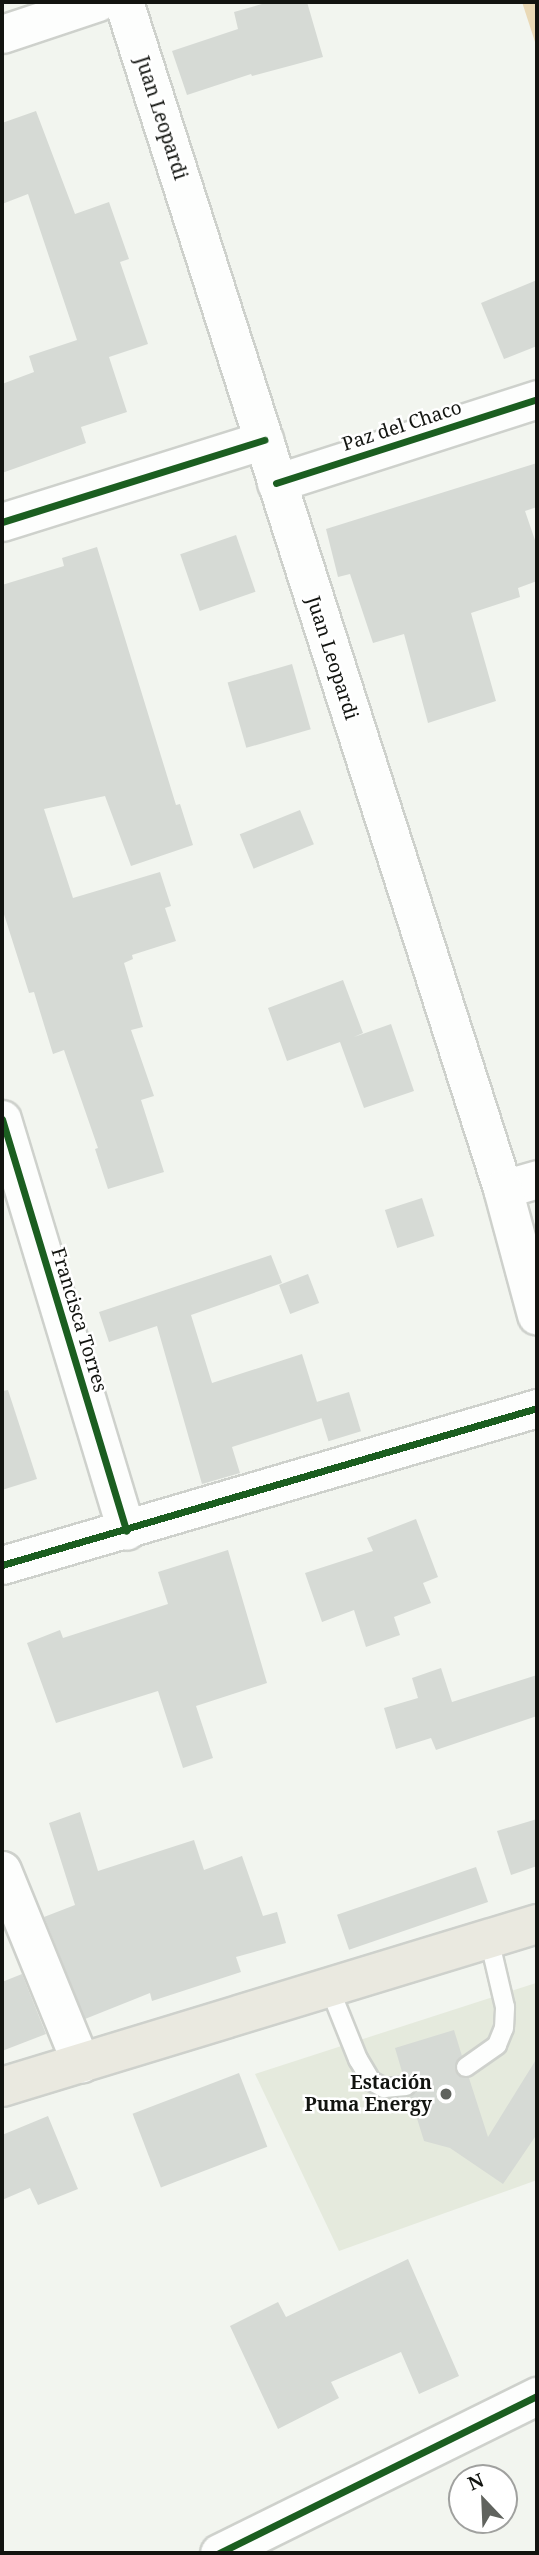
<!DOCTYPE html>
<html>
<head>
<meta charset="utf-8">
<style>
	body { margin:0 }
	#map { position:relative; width:539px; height:2555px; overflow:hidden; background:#f2f5ef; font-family:"Noto Serif",serif }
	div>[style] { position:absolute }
	.built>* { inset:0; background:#e5eadd }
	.green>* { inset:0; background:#e9d9b6 }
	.building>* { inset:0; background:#d6dad5; transform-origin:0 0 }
	.roads { filter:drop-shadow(2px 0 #ced1cc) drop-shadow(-2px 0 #ced1cc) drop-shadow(0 2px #ced1cc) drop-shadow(0 -2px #ced1cc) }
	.service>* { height:18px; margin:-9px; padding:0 9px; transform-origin:9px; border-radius:9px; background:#fdfefd }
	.minor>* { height:37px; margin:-18.5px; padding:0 18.5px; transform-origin:18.5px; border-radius:18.5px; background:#fdfefd }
	.secondary>* { height:38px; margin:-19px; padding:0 19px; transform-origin:19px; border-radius:19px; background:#fdfefd }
	.primary>* { height:38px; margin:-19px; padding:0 19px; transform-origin:19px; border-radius:19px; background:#eae9e0 }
	.cycleway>* { height:7px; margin:-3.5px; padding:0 3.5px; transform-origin:3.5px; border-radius:3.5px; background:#1b5e20 }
	.dots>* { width:19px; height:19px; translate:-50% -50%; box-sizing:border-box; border:4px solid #fff; border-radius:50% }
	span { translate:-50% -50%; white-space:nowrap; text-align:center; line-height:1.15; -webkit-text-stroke:5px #fff; paint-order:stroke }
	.street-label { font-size:19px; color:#121410 }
	.poi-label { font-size:19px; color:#121410; font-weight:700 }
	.right { translate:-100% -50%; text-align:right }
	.frame { position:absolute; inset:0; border:4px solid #121410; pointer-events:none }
	.north { position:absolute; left:448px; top:2464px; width:70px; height:70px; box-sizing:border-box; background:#fff; border:2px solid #a0a19f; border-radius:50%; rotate:337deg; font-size:19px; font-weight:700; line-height:28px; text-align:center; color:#121410 }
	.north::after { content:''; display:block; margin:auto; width:24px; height:32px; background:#60635e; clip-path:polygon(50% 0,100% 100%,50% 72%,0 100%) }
</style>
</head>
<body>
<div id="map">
	<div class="built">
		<div style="clip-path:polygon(536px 1983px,537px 2180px,339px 2251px,255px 2074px)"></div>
	</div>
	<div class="green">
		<div style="clip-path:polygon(522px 2px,537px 2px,537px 48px)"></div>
	</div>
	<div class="building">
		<div style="clip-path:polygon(269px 2px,307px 2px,323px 57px,252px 76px,251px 74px,187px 95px,172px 51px,238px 29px,234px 12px)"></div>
		<div style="clip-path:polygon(36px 111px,75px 214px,109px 202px,129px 259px,120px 262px,148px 344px,109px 357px,127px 412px,81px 427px,86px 443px,2px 473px,2px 384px,34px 372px,29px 356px,77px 340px,28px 194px,2px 204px,2px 123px)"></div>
		<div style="clip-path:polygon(537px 280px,537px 346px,504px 359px,481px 303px)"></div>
		<div style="clip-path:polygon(537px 463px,537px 507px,525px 511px,537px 546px,537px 581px,518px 588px,520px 597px,471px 613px,496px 701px,428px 723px,404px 634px,373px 643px,350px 574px,338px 577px,326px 529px)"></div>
		<div style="left:236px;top:535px;width:60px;height:59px;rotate:71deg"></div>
		<div style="clip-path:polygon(97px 547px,176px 805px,180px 804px,193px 845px,131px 866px,105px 796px,44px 809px,73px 898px,160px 872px,171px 906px,165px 908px,176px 941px,132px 955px,133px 959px,124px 963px,143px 1027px,131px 1030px,154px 1096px,141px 1100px,164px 1172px,108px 1189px,95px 1149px,98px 1148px,64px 1050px,53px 1054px,34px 992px,29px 993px,2px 908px,2px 585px,64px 566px,62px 558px)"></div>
		<div style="left:292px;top:664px;width:68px;height:67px;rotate:74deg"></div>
		<div style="left:300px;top:810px;width:37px;height:65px;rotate:68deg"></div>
		<div style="clip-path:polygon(343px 980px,363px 1033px,354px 1037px,391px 1024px,414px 1091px,364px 1108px,340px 1042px,287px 1061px,268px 1008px)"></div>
		<div style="left:422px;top:1198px;width:40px;height:39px;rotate:72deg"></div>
		<div style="clip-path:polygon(271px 1255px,282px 1283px,191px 1315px,212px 1383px,302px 1354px,322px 1418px,232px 1447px,240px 1473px,202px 1484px,157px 1326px,109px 1342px,99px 1312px)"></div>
		<div style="left:308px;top:1274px;width:31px;height:31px;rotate:69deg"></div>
		<div style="clip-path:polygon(8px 1390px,37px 1479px,2px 1490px,2px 1391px)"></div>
		<div style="left:349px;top:1392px;width:41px;height:34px;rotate:73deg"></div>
		<div style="clip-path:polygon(416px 1519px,438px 1577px,423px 1583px,431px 1603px,394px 1617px,400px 1635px,366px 1647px,354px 1610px,322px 1622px,305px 1573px,373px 1551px,367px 1538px)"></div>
		<div style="clip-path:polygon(228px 1550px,267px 1683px,196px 1706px,213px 1758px,183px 1768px,158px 1691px,56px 1723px,27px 1643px,60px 1630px,63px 1638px,168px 1604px,158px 1572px)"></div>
		<div style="clip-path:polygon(441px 1668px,452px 1702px,537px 1675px,537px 1716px,436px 1750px,431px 1738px,396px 1749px,384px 1708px,418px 1698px,412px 1678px)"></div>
		<div style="clip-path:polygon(80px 1812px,98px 1871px,194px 1840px,204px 1870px,242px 1856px,263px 1916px,277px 1912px,286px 1943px,236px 1957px,241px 1972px,152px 2001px,150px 1993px,85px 2019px,44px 1917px,75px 1905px,49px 1823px)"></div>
		<div style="clip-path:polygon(537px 1819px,537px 1866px,511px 1875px,497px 1831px)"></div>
		<div style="left:476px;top:1867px;width:37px;height:147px;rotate:71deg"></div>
		<div style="clip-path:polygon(22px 1974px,46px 2034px,2px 2051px,2px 1982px)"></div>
		<div style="clip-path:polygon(454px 2030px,462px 2056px,455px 2069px,461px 2077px,469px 2078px,488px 2137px,537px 2058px,537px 2134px,503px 2184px,450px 2148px,424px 2141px,410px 2096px,416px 2091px,417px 2084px,411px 2076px,403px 2075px,395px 2048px)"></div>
		<div style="left:239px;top:2073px;width:79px;height:114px;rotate:69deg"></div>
		<div style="clip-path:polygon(48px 2116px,78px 2189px,38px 2205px,30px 2188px,2px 2200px,2px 2135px)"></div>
		<div style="clip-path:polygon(408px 2259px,459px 2376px,419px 2394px,401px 2352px,331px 2382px,339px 2398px,278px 2429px,230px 2326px,278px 2302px,286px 2317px)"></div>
	</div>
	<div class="roads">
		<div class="service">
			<div style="left:329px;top:1987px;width:78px;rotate:68.1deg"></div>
			<div style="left:358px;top:2059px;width:26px;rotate:59deg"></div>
			<div style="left:371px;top:2081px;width:15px;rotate:28deg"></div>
			<div style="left:384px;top:2088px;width:22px;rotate:-5deg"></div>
			<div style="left:466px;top:2067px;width:38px;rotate:-35deg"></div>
			<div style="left:497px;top:2045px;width:18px;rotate:-68deg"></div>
			<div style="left:504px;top:2028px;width:21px;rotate:-87deg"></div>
			<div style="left:505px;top:2007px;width:70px;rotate:-103.2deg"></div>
		</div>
		<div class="minor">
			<div style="left:2px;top:34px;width:101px;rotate:-18.4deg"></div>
			<div style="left:276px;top:483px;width:274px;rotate:-17.8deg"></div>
			<div style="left:2px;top:522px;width:275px;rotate:-17.4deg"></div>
			<div style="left:2px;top:1119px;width:430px;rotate:73.2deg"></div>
			<div style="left:503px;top:1189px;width:35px;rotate:-16deg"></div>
			<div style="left:2px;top:1565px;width:558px;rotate:-16.35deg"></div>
			<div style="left:2px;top:1870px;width:209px;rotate:67.8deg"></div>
			<div style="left:219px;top:2553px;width:355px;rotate:-26.3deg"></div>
		</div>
		<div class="secondary">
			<div style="left:124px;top:2px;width:1246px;rotate:72.29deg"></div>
			<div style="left:503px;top:1189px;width:131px;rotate:74.9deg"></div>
		</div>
		<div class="primary">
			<div style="left:2px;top:2087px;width:559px;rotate:-16.94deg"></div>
		</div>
	</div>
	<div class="cycleway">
		<div style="left:276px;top:483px;width:274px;rotate:-17.8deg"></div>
		<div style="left:2px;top:522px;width:275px;rotate:-17.4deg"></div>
		<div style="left:2px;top:1119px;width:430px;rotate:73.2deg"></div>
		<div style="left:2px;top:1565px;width:558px;rotate:-16.35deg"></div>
		<div style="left:219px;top:2553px;width:355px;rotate:-26.3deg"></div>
	</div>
	<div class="dots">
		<div style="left:446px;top:2094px;background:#60635e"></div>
	</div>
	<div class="street-label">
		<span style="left:161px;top:118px;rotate:72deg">Juan Leopardi</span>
		<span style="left:402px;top:426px;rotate:-18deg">Paz del Chaco</span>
		<span style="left:332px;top:658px;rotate:72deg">Juan Leopardi</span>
		<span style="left:79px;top:1320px;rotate:73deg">Francisca Torres</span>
	</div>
	<div class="poi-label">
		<span class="right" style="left:432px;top:2094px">Estación<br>Puma Energy</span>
	</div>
	<div class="frame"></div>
	<div class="north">N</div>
</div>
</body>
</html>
